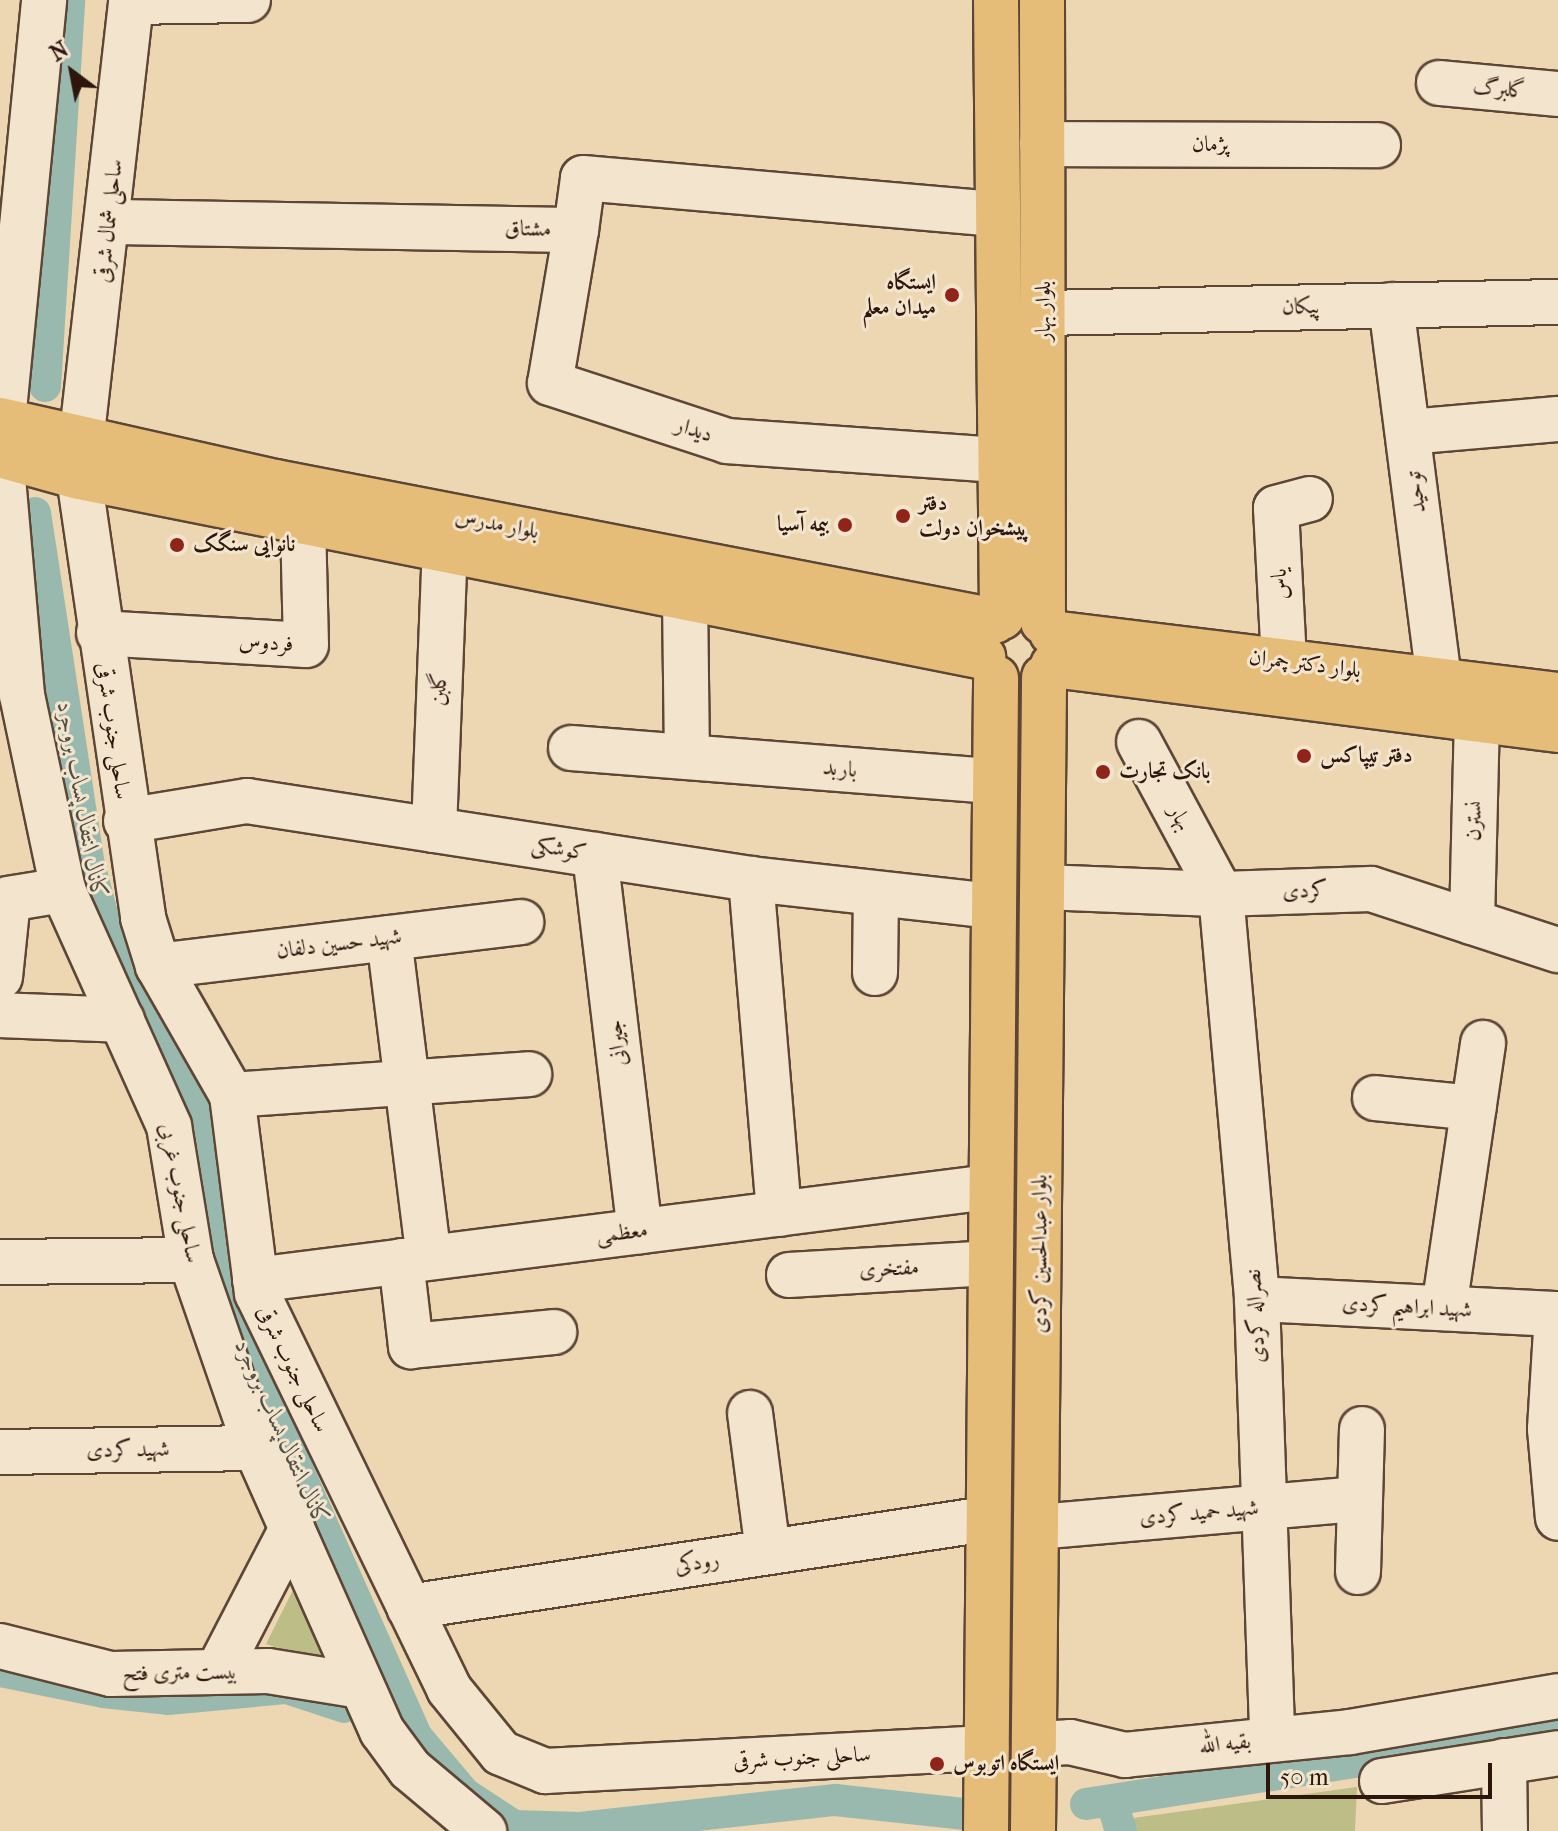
<!DOCTYPE html>
<html>
<head>
<meta charset="utf-8">
<style>
	body { margin:0 }
	#map { position:relative; width:1558px; height:1831px; overflow:hidden; background:#ecd7b2; font-family:"IM FELL French Canon",Amiri,serif }
	div>[style] { position:absolute }
	.green>* { inset:0; background:#bdbd88 }
	.canal>* { height:32px; margin:-16px; padding:0 16px; transform-origin:16px; border-radius:16px; background:#99b9af }
	.roads { filter:drop-shadow(2px 0 #5d4636) drop-shadow(-2px 0 #5d4636) drop-shadow(0 2px #5d4636) drop-shadow(0 -2px #5d4636) }
	.minor>* { height:44px; margin:-22px; padding:0 22px; transform-origin:22px; border-radius:22px; background:#f3e5cd }
	.major>* { height:44px; margin:-22px; padding:0 22px; transform-origin:22px; border-radius:22px; background:#e6bc79 }
	.dots>* { width:22px; height:22px; translate:-50% -50%; box-sizing:border-box; border:4px solid #f3e5cd; border-radius:50% }
	span { translate:-50% -50%; white-space:nowrap; text-align:center; line-height:1.15; -webkit-text-stroke:6px #f3e5cd; paint-order:stroke }
	.street-label { font-size:22px; color:#2d160c }
	.poi-label { font-size:22px; color:#2d160c; font-weight:700 }
	.right { translate:-100% -50%; text-align:right }
	.left { translate:0 -50%; text-align:left }
	.water-label { font-size:24px; color:#534f45; font-style:italic }
	.north { position:absolute; left:32px; top:32px; width:80px; height:80px; -webkit-text-stroke:6px #f3e5cd; paint-order:stroke; rotate:328deg; font-size:22px; font-weight:700; line-height:32px; text-align:center; color:#2d160c }
	.north::after { content:''; display:block; margin:auto; width:28px; height:36px; background:#2d160c; clip-path:polygon(50% 0,100% 100%,50% 72%,0 100%) }
	.scale { position:absolute; left:1266px; top:1763px; width:226px; height:36px; box-sizing:border-box; border:4px solid #2d160c; border-top:0; padding-left:10px; font-size:24px; line-height:28px; white-space:nowrap; color:#2d160c; -webkit-text-stroke:6px #f3e5cd; paint-order:stroke }
</style>
</head>
<body>
<div id="map">
	<div class="green">
		<div style="clip-path:polygon(295px 1586px,335px 1666px,266px 1644px)"></div>
		<div style="clip-path:polygon(1357px 1787px,1355px 1831px,1131px 1831px,1126px 1819px)"></div>
	</div>
	<div class="canal">
		<div style="left:45px;top:386px;width:387px;rotate:-86.4deg"></div>
		<div style="left:35px;top:513px;width:355px;rotate:81.3deg"></div>
		<div style="left:89px;top:864px;width:118px;rotate:75.3deg"></div>
		<div style="left:119px;top:978px;width:190px;rotate:60.3deg"></div>
		<div style="left:213px;top:1143px;width:187px;rotate:83.3deg"></div>
		<div style="left:235px;top:1329px;width:447px;rotate:66deg"></div>
		<div style="left:417px;top:1737px;width:75px;rotate:49.9deg"></div>
		<div style="left:465px;top:1794px;width:59px;rotate:33.1deg"></div>
		<div style="left:514px;top:1826px;width:66px;rotate:1.7deg"></div>
		<div style="left:580px;top:1828px;width:257px;rotate:-6.3deg"></div>
		<div style="left:835px;top:1800px;width:129px;rotate:6.2deg"></div>
		<div style="left:0;top:1671px;width:105px;rotate:11.5deg"></div>
		<div style="left:103px;top:1692px;width:65px;rotate:6.1deg"></div>
		<div style="left:168px;top:1699px;width:120px;rotate:-5.3deg"></div>
		<div style="left:287px;top:1688px;width:60px;rotate:18.4deg"></div>
		<div style="left:1112px;top:1802px;width:30px;rotate:73deg"></div>
		<div style="left:1086px;top:1804px;width:478px;rotate:-8.9deg"></div>
	</div>
	<div class="roads">
		<div class="minor">
			<div style="left:131px;top:2px;width:117px;rotate:-1deg"></div>
			<div style="left:1439px;top:83px;width:120px;rotate:5.3deg"></div>
			<div style="left:1042px;top:144px;width:336px;rotate:0.2deg"></div>
			<div style="left:109px;top:222px;width:467px;rotate:1deg"></div>
			<div style="left:576px;top:230px;width:52px;rotate:-82.3deg"></div>
			<div style="left:583px;top:178px;width:415px;rotate:5deg"></div>
			<div style="left:576px;top:230px;width:155px;rotate:99.6deg"></div>
			<div style="left:550px;top:383px;width:186px;rotate:18.1deg"></div>
			<div style="left:727px;top:441px;width:271px;rotate:4deg"></div>
			<div style="left:1391px;top:305px;width:378px;rotate:82.7deg"></div>
			<div style="left:1044px;top:313px;width:514px;rotate:-1.23deg"></div>
			<div style="left:3px;top:420px;width:422px;rotate:-84.4deg"></div>
			<div style="left:1409px;top:432px;width:150px;rotate:-5deg"></div>
			<div style="left:81px;top:442px;width:445px;rotate:-83.5deg"></div>
			<div style="left:1px;top:455px;width:241px;rotate:85deg"></div>
			<div style="left:22px;top:695px;width:199px;rotate:78.1deg"></div>
			<div style="left:63px;top:890px;width:259px;rotate:65.8deg"></div>
			<div style="left:169px;top:1126px;width:136px;rotate:80.7deg"></div>
			<div style="left:191px;top:1260px;width:199px;rotate:70.9deg"></div>
			<div style="left:256px;top:1448px;width:310px;rotate:66deg"></div>
			<div style="left:382px;top:1731px;width:47px;rotate:53.6deg"></div>
			<div style="left:410px;top:1769px;width:97px;rotate:40deg"></div>
			<div style="left:79px;top:477px;width:446px;rotate:81.7deg"></div>
			<div style="left:143px;top:918px;width:50px;rotate:72.6deg"></div>
			<div style="left:158px;top:966px;width:149px;rotate:60.2deg"></div>
			<div style="left:232px;top:1095px;width:200px;rotate:82.8deg"></div>
			<div style="left:257px;top:1293px;width:440px;rotate:64.1deg"></div>
			<div style="left:449px;top:1689px;width:82px;rotate:50.9deg"></div>
			<div style="left:501px;top:1753px;width:48px;rotate:22.2deg"></div>
			<div style="left:545px;top:1771px;width:442px;rotate:-3deg"></div>
			<div style="left:685px;top:596px;width:161px;rotate:89.3deg"></div>
			<div style="left:99px;top:633px;width:207px;rotate:3.3deg"></div>
			<div style="left:306px;top:645px;width:126px;rotate:-91.4deg"></div>
			<div style="left:1284px;top:661px;width:153px;rotate:-93deg"></div>
			<div style="left:1276px;top:508px;width:35px;rotate:-15deg"></div>
			<div style="left:1139px;top:742px;width:173px;rotate:61.7deg"></div>
			<div style="left:1221px;top:894px;width:407px;rotate:84.9deg"></div>
			<div style="left:1257px;top:1299px;width:440px;rotate:88deg"></div>
			<div style="left:571px;top:748px;width:423px;rotate:4.5deg"></div>
			<div style="left:126px;top:821px;width:123px;rotate:-9.4deg"></div>
			<div style="left:247px;top:801px;width:510px;rotate:8.8deg"></div>
			<div style="left:751px;top:879px;width:244px;rotate:6.4deg"></div>
			<div style="left:434px;top:830px;width:283px;rotate:-87.8deg"></div>
			<div style="left:595px;top:855px;width:379px;rotate:83.2deg"></div>
			<div style="left:751px;top:879px;width:336px;rotate:85.2deg"></div>
			<div style="left:1043px;top:887px;width:178px;rotate:2.3deg"></div>
			<div style="left:1221px;top:894px;width:150px;rotate:-1.9deg"></div>
			<div style="left:1371px;top:889px;width:197px;rotate:18.1deg"></div>
			<div style="left:1472px;top:922px;width:203px;rotate:-88.6deg"></div>
			<div style="left:389px;top:938px;width:321px;rotate:82.9deg"></div>
			<div style="left:158px;top:966px;width:366px;rotate:-6.9deg"></div>
			<div style="left:875px;top:973px;width:77px;rotate:-89.3deg"></div>
			<div style="left:0;top:977px;width:78px;rotate:-84.1deg"></div>
			<div style="left:8px;top:899px;width:56px;rotate:-9.3deg"></div>
			<div style="left:0;top:1015px;width:122px;rotate:2.3deg"></div>
			<div style="left:232px;top:1095px;width:298px;rotate:-4deg"></div>
			<div style="left:1375px;top:1098px;width:99px;rotate:5.8deg"></div>
			<div style="left:401px;top:1261px;width:86px;rotate:83.3deg"></div>
			<div style="left:411px;top:1346px;width:144px;rotate:-5.6deg"></div>
			<div style="left:0;top:1262px;width:191px;rotate:-0.6deg"></div>
			<div style="left:789px;top:1275px;width:200px;rotate:-3.4deg"></div>
			<div style="left:255px;top:1280px;width:740px;rotate:-7.22deg"></div>
			<div style="left:1257px;top:1299px;width:301px;rotate:2.9deg"></div>
			<div style="left:1444px;top:1308px;width:268px;rotate:-81.6deg"></div>
			<div style="left:1557px;top:1314px;width:115px;rotate:93.5deg"></div>
			<div style="left:1550px;top:1429px;width:89px;rotate:84.9deg"></div>
			<div style="left:750px;top:1413px;width:140px;rotate:82.6deg"></div>
			<div style="left:0;top:1452px;width:256px;rotate:-0.9deg"></div>
			<div style="left:1038px;top:1527px;width:323px;rotate:-5deg"></div>
			<div style="left:1358px;top:1572px;width:143px;rotate:-88.4deg"></div>
			<div style="left:409px;top:1607px;width:584px;rotate:-8.67deg"></div>
			<div style="left:0;top:1646px;width:114px;rotate:14.2deg"></div>
			<div style="left:111px;top:1674px;width:157px;rotate:-1.1deg"></div>
			<div style="left:268px;top:1671px;width:94px;rotate:9.2deg"></div>
			<div style="left:218px;top:1671px;width:161px;rotate:-62.6deg"></div>
			<div style="left:1034px;top:1744px;width:36px;rotate:-3deg"></div>
			<div style="left:1070px;top:1742px;width:57px;rotate:13.3deg"></div>
			<div style="left:1125px;top:1755px;width:226px;rotate:-5.8deg"></div>
			<div style="left:1350px;top:1732px;width:211px;rotate:-9.8deg"></div>
			<div style="left:1504px;top:1761px;width:70px;rotate:89.2deg"></div>
			<div style="left:1382px;top:1781px;width:178px;rotate:-9deg"></div>
		</div>
		<div class="major">
			<div style="left:996px;top:0;width:617px;rotate:89.44deg"></div>
			<div style="left:1042px;top:0;width:622px;rotate:89.91deg"></div>
			<div style="left:0;top:420px;width:283px;rotate:12.7deg"></div>
			<div style="left:276px;top:482px;width:732px;rotate:10.94deg"></div>
			<div style="left:0;top:455px;width:82px;rotate:15.6deg"></div>
			<div style="left:79px;top:477px;width:922px;rotate:11.26deg"></div>
			<div style="left:1052px;top:633px;width:510px;rotate:6.99deg"></div>
			<div style="left:1053px;top:665px;width:509px;rotate:7.33deg"></div>
			<div style="left:986px;top:1831px;width:1153px;rotate:-89.5deg"></div>
			<div style="left:1033px;top:1831px;width:1154px;rotate:-89.45deg"></div>
		</div>
	</div>
	<div class="dots">
		<div style="left:952px;top:295px;background:#8f2418"></div>
		<div style="left:903px;top:516px;background:#8f2418"></div>
		<div style="left:845px;top:525px;background:#8f2418"></div>
		<div style="left:177px;top:545px;background:#8f2418"></div>
		<div style="left:1304px;top:756px;background:#8f2418"></div>
		<div style="left:1103px;top:772px;background:#8f2418"></div>
		<div style="left:937px;top:1764px;background:#8f2418"></div>
	</div>
	<div class="street-label">
		<span style="left:1499px;top:89px;rotate:5deg">گلبرگ</span>
		<span style="left:1210px;top:145px">پژمان</span>
		<span style="left:109px;top:221px;rotate:-84deg">ساحلی شمال شرقی</span>
		<span style="left:528px;top:229px;rotate:1deg">مشتاق</span>
		<span style="left:1301px;top:307px;rotate:-1deg">پیکان</span>
		<span style="left:1044px;top:311px;rotate:-90deg">بلوار بهار</span>
		<span style="left:694px;top:430px;rotate:18deg">دیدار</span>
		<span style="left:1416px;top:492px;rotate:-97deg">توحید</span>
		<span style="left:497px;top:524px;rotate:11deg">بلوار مدرس</span>
		<span style="left:1280px;top:584px;rotate:-93deg">یاس</span>
		<span style="left:266px;top:643px;rotate:3deg">فردوس</span>
		<span style="left:1305px;top:664px;rotate:7deg">بلوار دکتر چمران</span>
		<span style="left:439px;top:689px;rotate:-88deg">گلبن</span>
		<span style="left:113px;top:731px;rotate:82deg">ساحلی جنوب شرقی</span>
		<span style="left:840px;top:769px;rotate:5deg">باربد</span>
		<span style="left:1180px;top:818px;rotate:62deg">بهار</span>
		<span style="left:1474px;top:821px;rotate:-89deg">نسترن</span>
		<span style="left:559px;top:849px;rotate:9deg">کوشکی</span>
		<span style="left:1305px;top:891px;rotate:-2deg">کردی</span>
		<span style="left:339px;top:944px;rotate:-7deg">شهید حسین دلفان</span>
		<span style="left:617px;top:1043px;rotate:-97deg">جیرانی</span>
		<span style="left:180px;top:1193px;rotate:79deg">ساحلی جنوب غربی</span>
		<span style="left:622px;top:1233px;rotate:-7deg">معظمی</span>
		<span style="left:1040px;top:1254px;rotate:-90deg">بلوار عبدالحسین کردی</span>
		<span style="left:889px;top:1269px;rotate:-3deg">مفتخری</span>
		<span style="left:1407px;top:1307px;rotate:3deg">شهید ابراهیم کردی</span>
		<span style="left:1256px;top:1316px;rotate:-93deg">نصراله کردی</span>
		<span style="left:293px;top:1369px;rotate:64deg">ساحلی جنوب شرقی</span>
		<span style="left:128px;top:1450px;rotate:-1deg">شهید کردی</span>
		<span style="left:1199px;top:1513px;rotate:-5deg">شهید حمید کردی</span>
		<span style="left:697px;top:1563px;rotate:-9deg">رودکی</span>
		<span style="left:180px;top:1673px;rotate:-1deg">بیست متری فتح</span>
		<span style="left:1225px;top:1744px;rotate:-6deg">بقیه الله</span>
		<span style="left:802px;top:1758px;rotate:-3deg">ساحلی جنوب شرقی</span>
	</div>
	<div class="poi-label">
		<span class="right" style="left:936px;top:295px">ایستگاه<br>میدان معلم</span>
		<span class="left" style="left:919px;top:516px">دفتر<br>پیشخوان دولت</span>
		<span class="right" style="left:829px;top:525px">بیمه آسیا</span>
		<span class="left" style="left:193px;top:545px">نانوایی سنگک</span>
		<span class="left" style="left:1320px;top:756px">دفتر تیپاکس</span>
		<span class="left" style="left:1119px;top:772px">بانک تجارت</span>
		<span class="left" style="left:953px;top:1764px">ایستگاه اتوبوس</span>
	</div>
	<div class="water-label">
		<span style="left:82px;top:801px;rotate:80deg">کانال انتقال پساب بروجرد</span>
		<span style="left:282px;top:1433px;rotate:66deg">کانال انتقال پساب بروجرد</span>
	</div>
	<div class="north">N</div>
	<div class="scale">50 m</div>
</div>
</body>
</html>
